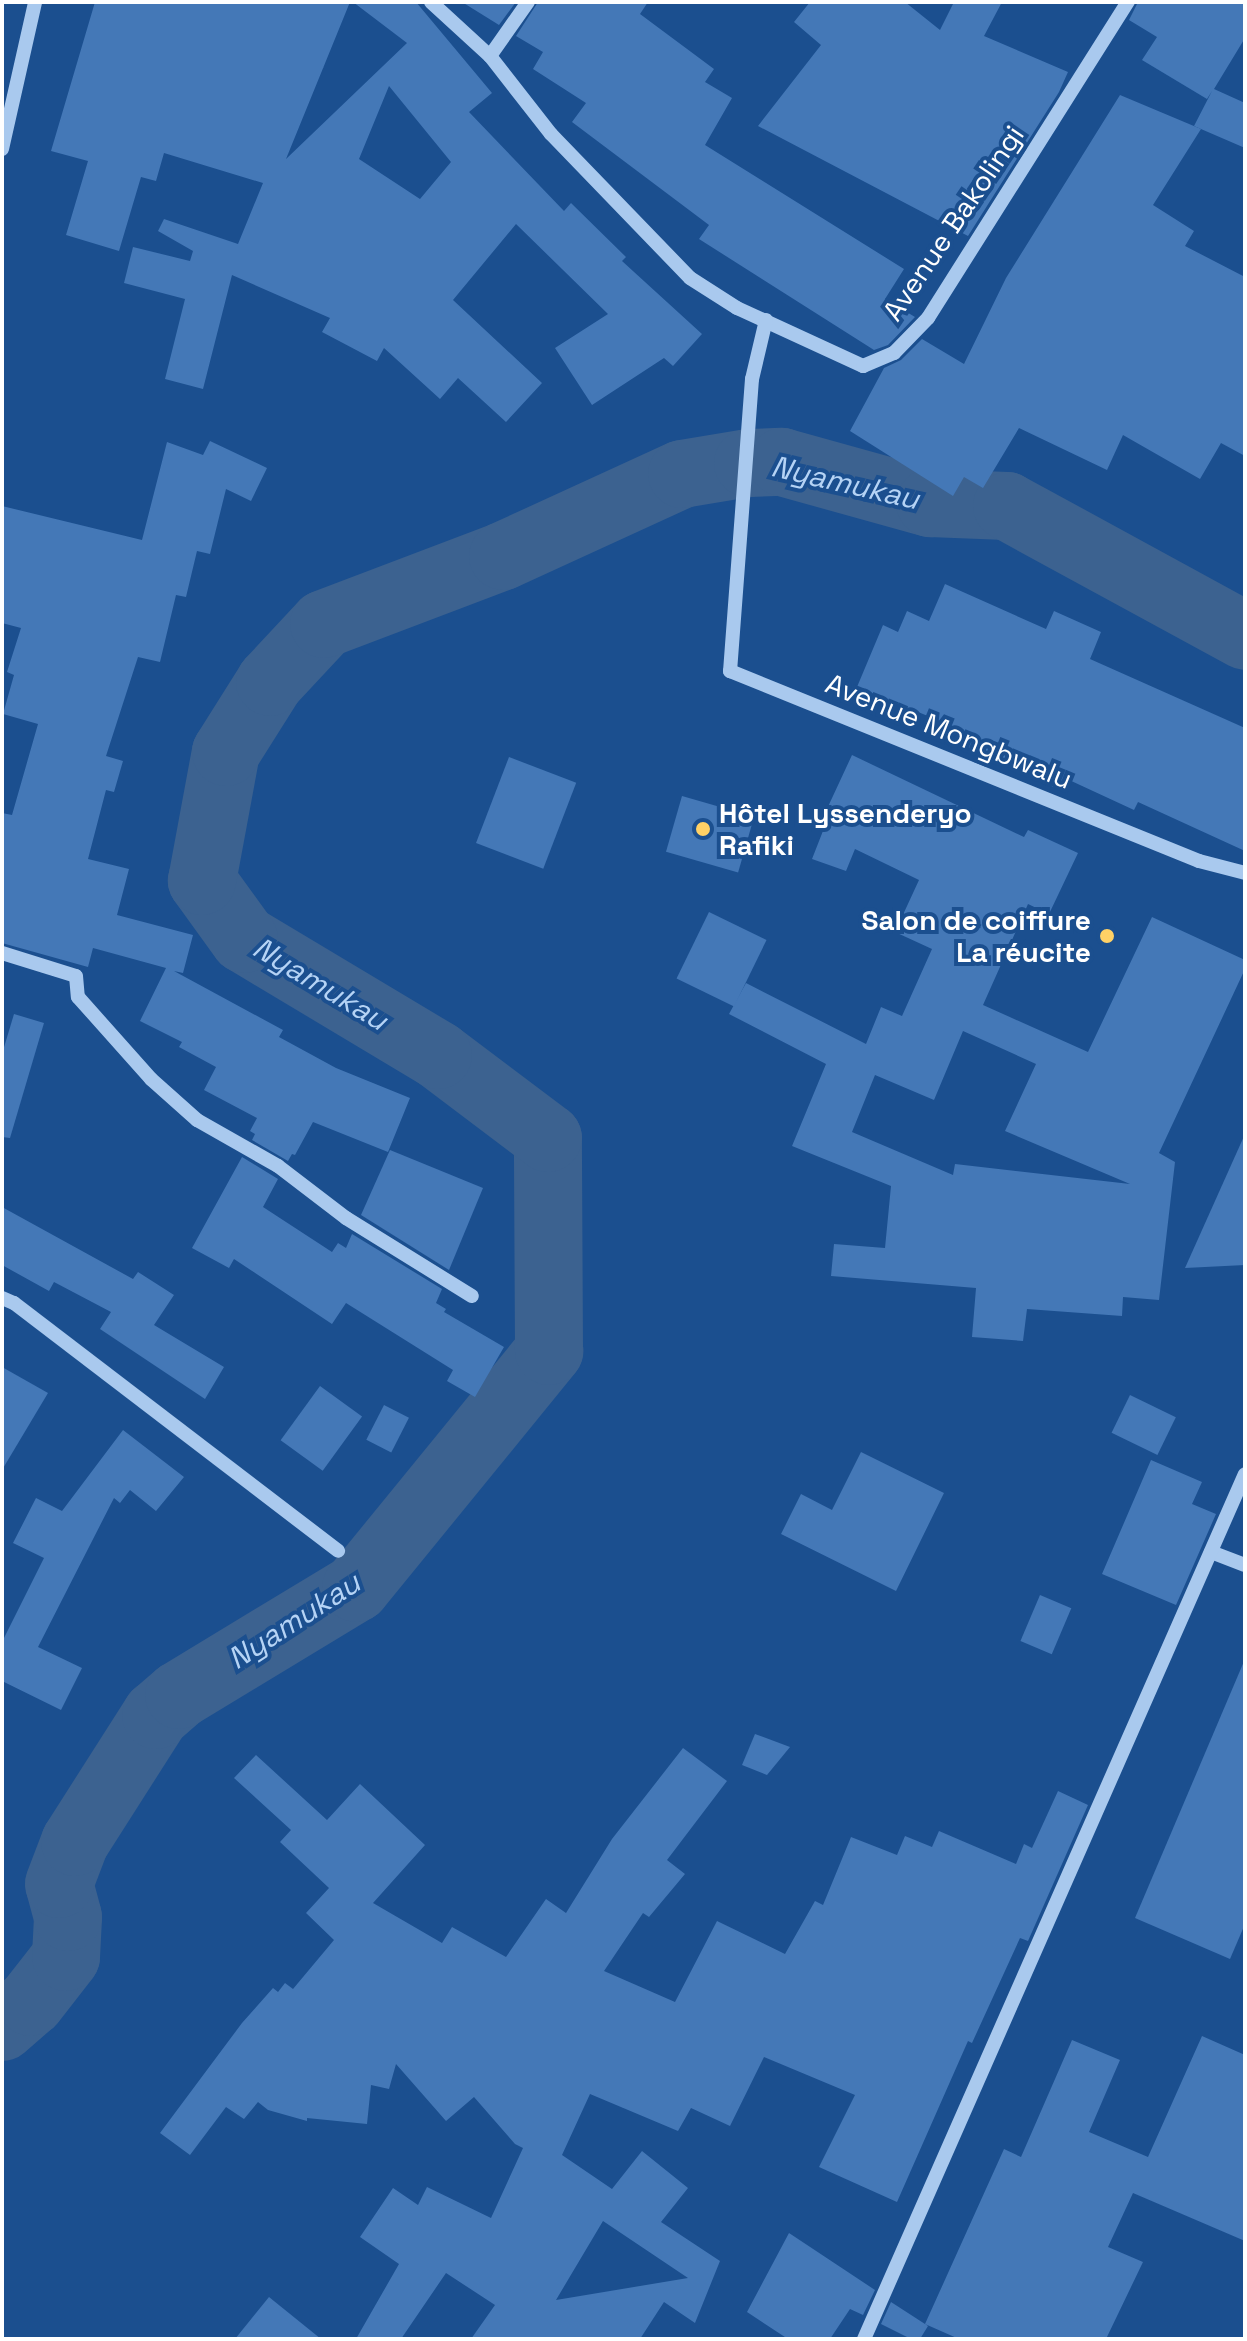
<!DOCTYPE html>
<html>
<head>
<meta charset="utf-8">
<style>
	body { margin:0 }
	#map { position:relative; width:1247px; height:2341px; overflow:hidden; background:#1b4f8f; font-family:"Space Grotesk",sans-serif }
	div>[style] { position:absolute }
	.river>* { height:68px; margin:-34px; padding:0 34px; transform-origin:34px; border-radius:34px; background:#3c6290 }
	.building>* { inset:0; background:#4478b7; transform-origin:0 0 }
	.minor>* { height:14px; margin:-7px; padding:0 7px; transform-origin:7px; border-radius:7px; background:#a9c9ee }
	.dots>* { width:22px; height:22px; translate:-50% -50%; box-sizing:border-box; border:4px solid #1b4f8f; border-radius:50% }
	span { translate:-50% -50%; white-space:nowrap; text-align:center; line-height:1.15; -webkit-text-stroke:8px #1b4f8f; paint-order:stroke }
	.street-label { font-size:28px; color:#fff }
	.poi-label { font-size:28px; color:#fff; font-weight:700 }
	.left { translate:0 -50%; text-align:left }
	.right { translate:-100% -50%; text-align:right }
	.water-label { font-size:30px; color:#b5d3f5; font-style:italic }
	.frame { position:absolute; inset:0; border:4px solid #fff; pointer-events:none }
</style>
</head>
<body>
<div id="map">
	<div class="river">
		<div style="left:2px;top:2027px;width:38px;rotate:-41deg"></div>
		<div style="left:31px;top:2002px;width:57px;rotate:-52.1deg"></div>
		<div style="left:66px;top:1957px;width:40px;rotate:-87.1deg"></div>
		<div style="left:68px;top:1917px;width:34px;rotate:-105deg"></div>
		<div style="left:59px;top:1884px;width:45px;rotate:-69.1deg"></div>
		<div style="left:75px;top:1842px;width:151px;rotate:-57.5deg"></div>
		<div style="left:156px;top:1715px;width:30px;rotate:-41deg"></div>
		<div style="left:179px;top:1695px;width:207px;rotate:-31.2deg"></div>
		<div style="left:356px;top:1588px;width:306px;rotate:-50.8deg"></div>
		<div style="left:549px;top:1351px;width:213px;rotate:-90.3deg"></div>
		<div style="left:548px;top:1138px;width:138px;rotate:-143deg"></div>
		<div style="left:438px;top:1055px;width:226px;rotate:-149.1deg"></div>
		<div style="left:244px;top:939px;width:72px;rotate:-125.9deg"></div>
		<div style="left:202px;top:881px;width:131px;rotate:-79.5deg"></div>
		<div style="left:226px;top:752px;width:83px;rotate:-57.8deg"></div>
		<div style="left:270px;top:682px;width:79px;rotate:-47deg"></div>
		<div style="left:324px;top:624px;width:191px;rotate:-20.8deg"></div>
		<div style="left:503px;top:556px;width:197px;rotate:-24.6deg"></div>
		<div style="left:682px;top:474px;width:67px;rotate:-9.5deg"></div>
		<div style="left:748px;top:463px;width:34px;rotate:-2deg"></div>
		<div style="left:782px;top:462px;width:154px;rotate:15.5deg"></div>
		<div style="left:930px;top:503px;width:77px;rotate:2.2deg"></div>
		<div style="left:1007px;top:506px;width:271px;rotate:28.6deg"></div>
	</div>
	<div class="building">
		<div style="clip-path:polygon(evenodd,95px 2px,350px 2px,286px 159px,407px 43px,353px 2px,416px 2px,492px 93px,469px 112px,564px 211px,571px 203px,626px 257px,622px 261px,702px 334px,673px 366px,664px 358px,592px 405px,555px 348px,608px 314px,516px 224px,453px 300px,542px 383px,506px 422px,458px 378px,440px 399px,384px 348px,377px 361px,322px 332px,330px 318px,232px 275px,203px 389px,165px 379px,185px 299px,124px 283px,133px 247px,190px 261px,193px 251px,158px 231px,164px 219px,238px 244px,263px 183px,164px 153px,156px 181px,141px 177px,119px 251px,66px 235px,88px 161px,51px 151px,95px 2px,389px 86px,451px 162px,420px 199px,359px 159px,389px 86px)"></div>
		<div style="clip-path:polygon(462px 2px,516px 2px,499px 25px)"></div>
		<div style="clip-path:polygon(538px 2px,648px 2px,640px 14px,714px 69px,705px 82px,732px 98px,705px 145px,904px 269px,885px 299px,915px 317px,888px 345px,874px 350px,699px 239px,709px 225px,572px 122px,586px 103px,533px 69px,543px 52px,516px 36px)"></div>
		<div style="clip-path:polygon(810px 2px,905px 2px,940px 30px,954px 2px,1002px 2px,984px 36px,1068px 72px,1059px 92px,968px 236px,758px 126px,821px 45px,794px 22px)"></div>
		<div style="clip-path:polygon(1138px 2px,1245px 2px,1245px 38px,1214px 89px,1245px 103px,1245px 148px,1194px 126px,1212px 91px,1207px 99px,1142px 60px,1157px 37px,1129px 20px)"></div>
		<div style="clip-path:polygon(1120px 95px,1201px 129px,1153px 205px,1194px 231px,1185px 246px,1245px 277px,1245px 456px,1221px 443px,1200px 479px,1123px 435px,1107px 470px,1019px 428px,983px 488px,964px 477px,953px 496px,850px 431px,884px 368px,901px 360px,922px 339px,964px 364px,1006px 278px)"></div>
		<div style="clip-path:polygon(210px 441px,267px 468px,251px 501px,226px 489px,210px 554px,197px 551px,186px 597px,176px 595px,160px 662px,138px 657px,106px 756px,123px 761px,114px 792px,106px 790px,88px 859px,129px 869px,117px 915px,193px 935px,183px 973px,174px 971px,283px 1030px,279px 1037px,336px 1068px,410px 1098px,388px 1152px,313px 1122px,295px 1155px,292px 1154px,288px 1161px,252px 1140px,255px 1134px,250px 1131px,257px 1118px,204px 1090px,216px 1067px,179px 1047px,182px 1042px,140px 1021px,166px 968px,93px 948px,88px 967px,2px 943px,2px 813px,12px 815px,38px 724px,3px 714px,14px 675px,7px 672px,21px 628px,2px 623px,2px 506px,142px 540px,167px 442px,203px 455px)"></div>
		<div style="clip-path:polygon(945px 584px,1046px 629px,1054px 611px,1101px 632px,1090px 659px,1245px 728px,1245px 851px,1138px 802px,1134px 810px,1067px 779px,1062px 791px,956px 742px,962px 730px,857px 687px,883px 625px,898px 632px,907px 611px,929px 621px)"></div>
		<div style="clip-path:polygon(evenodd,852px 755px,1024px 837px,1028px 830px,1078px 853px,1049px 914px,1028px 904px,983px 1005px,1088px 1052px,1152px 917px,1245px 960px,1245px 969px,1159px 1153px,1175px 1162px,1159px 1300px,1123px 1297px,1122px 1316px,1027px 1309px,1023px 1341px,972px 1337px,976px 1288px,831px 1276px,834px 1244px,885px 1248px,891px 1186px,792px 1146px,826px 1064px,729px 1014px,746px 983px,866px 1044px,881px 1007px,902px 1016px,932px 949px,895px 932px,919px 880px,855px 849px,846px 871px,812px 859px,830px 813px,826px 811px,852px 755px,963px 1031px,1036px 1064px,1005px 1131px,1130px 1184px,955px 1164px,953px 1175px,852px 1132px,875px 1075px,934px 1100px,963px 1031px)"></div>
		<div style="left:509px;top:757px;width:72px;height:92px;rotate:21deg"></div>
		<div style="left:682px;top:796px;width:75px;height:58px;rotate:16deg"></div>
		<div style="left:709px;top:912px;width:64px;height:74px;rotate:26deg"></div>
		<div style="clip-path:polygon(14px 1014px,44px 1023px,10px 1138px,2px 1137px,2px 1054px)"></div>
		<div style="clip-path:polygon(1245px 1134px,1245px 1265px,1185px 1268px)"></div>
		<div style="clip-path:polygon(390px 1150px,483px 1188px,449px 1270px,361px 1215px)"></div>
		<div style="clip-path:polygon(242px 1157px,278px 1179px,263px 1207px,332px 1252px,338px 1243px,346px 1248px,352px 1234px,442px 1289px,436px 1303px,446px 1309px,444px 1312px,504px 1347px,475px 1397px,447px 1381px,453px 1370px,346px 1303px,332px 1324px,234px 1259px,229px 1268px,192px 1248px)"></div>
		<div style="clip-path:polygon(2px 1207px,133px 1279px,138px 1272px,174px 1295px,154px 1325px,224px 1367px,205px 1399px,100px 1329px,111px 1312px,54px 1282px,49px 1291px,2px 1265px)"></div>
		<div style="clip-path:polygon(2px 1367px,48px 1393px,2px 1470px)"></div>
		<div style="left:320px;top:1386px;width:52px;height:67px;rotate:36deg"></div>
		<div style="left:1130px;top:1395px;width:51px;height:42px;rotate:26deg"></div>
		<div style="left:384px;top:1405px;width:28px;height:39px;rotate:27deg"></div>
		<div style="clip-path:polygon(123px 1430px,184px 1477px,156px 1511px,130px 1490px,120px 1503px,114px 1498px,38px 1647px,82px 1668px,61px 1710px,2px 1681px,2px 1642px,44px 1558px,13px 1543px,36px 1498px,62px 1511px)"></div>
		<div style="clip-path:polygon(861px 1452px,944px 1493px,896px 1591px,781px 1534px,801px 1494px,832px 1510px)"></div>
		<div style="clip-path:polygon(1151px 1460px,1202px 1482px,1192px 1504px,1216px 1514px,1176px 1605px,1102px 1574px)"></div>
		<div style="left:1040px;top:1595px;width:34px;height:50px;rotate:23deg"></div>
		<div style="clip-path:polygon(1245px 1659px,1245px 1924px,1230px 1959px,1135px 1918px)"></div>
		<div style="clip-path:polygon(755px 1734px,790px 1747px,767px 1775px,742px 1765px)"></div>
		<div style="clip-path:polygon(evenodd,683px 1748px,727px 1781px,667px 1860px,685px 1874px,649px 1917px,643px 1913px,604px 1971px,675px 2002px,717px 1921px,785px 1954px,815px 1901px,823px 1905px,851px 1837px,897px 1855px,905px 1836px,932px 1847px,939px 1831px,1016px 1864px,1024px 1844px,1032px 1848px,1058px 1791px,1088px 1805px,1028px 1941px,1020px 1938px,972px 2043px,968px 2041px,897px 2202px,819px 2167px,855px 2095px,764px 2057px,730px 2126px,691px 2108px,678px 2131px,590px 2094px,562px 2155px,612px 2189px,642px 2151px,688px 2188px,661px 2222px,720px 2261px,695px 2323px,664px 2302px,640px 2339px,471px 2339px,495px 2305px,446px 2273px,401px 2339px,356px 2339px,399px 2264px,360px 2237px,393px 2188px,418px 2205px,427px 2187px,491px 2218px,523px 2148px,515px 2144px,474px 2097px,446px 2121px,396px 2064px,389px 2089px,371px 2085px,367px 2124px,307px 2118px,307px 2121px,268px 2110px,258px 2102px,244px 2119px,226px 2107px,190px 2155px,160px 2133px,242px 2023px,273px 1988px,278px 1992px,285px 1983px,293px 1989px,334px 1940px,306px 1913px,329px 1888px,280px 1842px,291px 1830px,234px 1778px,256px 1755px,327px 1820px,360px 1784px,425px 1845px,373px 1903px,442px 1943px,452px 1927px,506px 1957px,546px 1899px,566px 1913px,612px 1839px,683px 1748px,603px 2221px,688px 2278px,556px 2300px,603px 2221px)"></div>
		<div style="clip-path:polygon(1202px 2036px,1245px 2055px,1245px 2241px,1133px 2193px,1108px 2247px,1143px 2262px,1106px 2339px,959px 2339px,925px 2324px,928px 2326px,920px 2339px,911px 2339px,881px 2324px,891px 2302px,925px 2324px,1004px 2149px,1021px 2157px,1072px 2040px,1120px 2060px,1089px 2132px,1148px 2157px)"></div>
		<div style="clip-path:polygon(789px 2233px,875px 2290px,863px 2315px,850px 2309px,830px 2339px,788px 2339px,747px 2312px)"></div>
		<div style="clip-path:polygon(269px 2297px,321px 2339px,235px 2339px)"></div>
	</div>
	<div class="minor">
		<div style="left:431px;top:2px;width:80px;rotate:42.5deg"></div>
		<div style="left:490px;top:56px;width:99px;rotate:52deg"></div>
		<div style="left:551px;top:134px;width:200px;rotate:46deg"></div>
		<div style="left:690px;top:278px;width:56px;rotate:32.6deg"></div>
		<div style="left:737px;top:308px;width:139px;rotate:24.7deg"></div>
		<div style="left:863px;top:366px;width:34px;rotate:-23deg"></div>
		<div style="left:894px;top:353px;width:49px;rotate:-45.8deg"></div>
		<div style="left:928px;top:318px;width:374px;rotate:-57.7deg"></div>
		<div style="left:490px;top:56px;width:66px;rotate:-54.9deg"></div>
		<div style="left:2px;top:149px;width:151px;rotate:-77.3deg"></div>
		<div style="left:766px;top:320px;width:61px;rotate:103.3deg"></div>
		<div style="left:752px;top:379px;width:293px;rotate:94.3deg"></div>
		<div style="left:730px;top:671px;width:506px;rotate:22.05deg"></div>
		<div style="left:1199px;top:861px;width:48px;rotate:14.6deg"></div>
		<div style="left:2px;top:953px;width:77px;rotate:17.3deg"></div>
		<div style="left:76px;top:976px;width:21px;rotate:85deg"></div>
		<div style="left:78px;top:997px;width:110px;rotate:48.3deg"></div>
		<div style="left:151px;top:1079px;width:62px;rotate:41.7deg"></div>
		<div style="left:197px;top:1120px;width:93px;rotate:29.6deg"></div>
		<div style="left:278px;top:1166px;width:86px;rotate:37.4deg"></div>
		<div style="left:346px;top:1218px;width:148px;rotate:31.8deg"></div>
		<div style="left:2px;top:1298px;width:13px;rotate:23deg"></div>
		<div style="left:14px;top:1303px;width:408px;rotate:37.4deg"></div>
		<div style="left:1211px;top:1552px;width:36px;rotate:21deg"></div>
		<div style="left:864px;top:2339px;width:945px;rotate:-66.23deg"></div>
	</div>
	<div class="dots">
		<div style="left:703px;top:829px;background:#ffd166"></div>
		<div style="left:1107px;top:936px;background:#ffd166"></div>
	</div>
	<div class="street-label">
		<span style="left:953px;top:223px;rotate:-56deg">Avenue Bakolingi</span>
		<span style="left:949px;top:731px;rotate:22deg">Avenue Mongbwalu</span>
	</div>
	<div class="poi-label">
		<span class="left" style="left:719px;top:829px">Hôtel Lyssenderyo<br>Rafiki</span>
		<span class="right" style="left:1091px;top:936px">Salon de coiffure<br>La réucite</span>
	</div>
	<div class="water-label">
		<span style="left:845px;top:483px;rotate:13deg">Nyamukau</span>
		<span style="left:320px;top:984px;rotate:31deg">Nyamukau</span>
		<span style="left:294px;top:1621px;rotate:-33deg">Nyamukau</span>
	</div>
	<div class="frame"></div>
</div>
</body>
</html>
